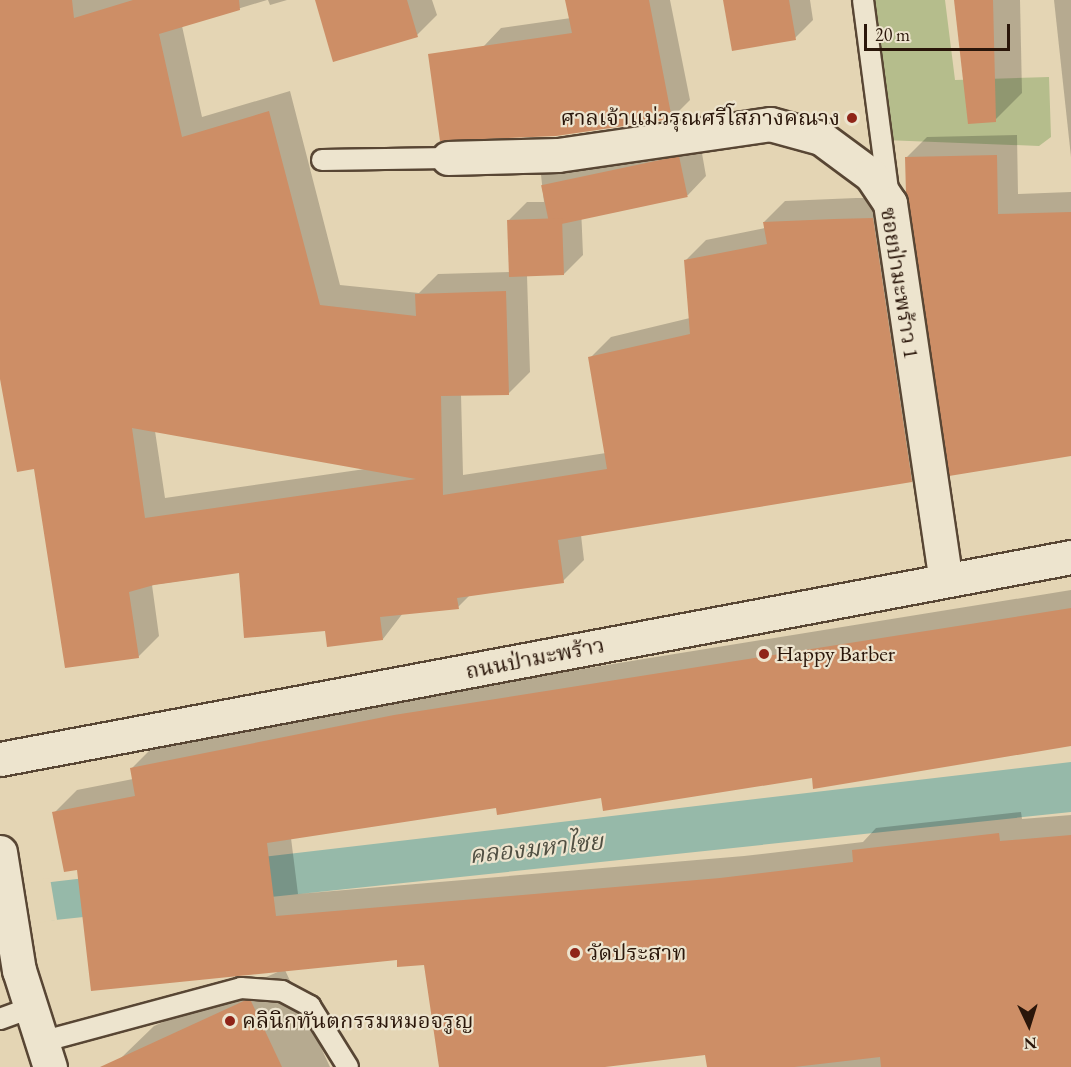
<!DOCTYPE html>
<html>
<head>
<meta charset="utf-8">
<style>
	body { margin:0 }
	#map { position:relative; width:1071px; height:1067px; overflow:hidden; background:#e4d5b4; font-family:"EB Garamond","Noto Serif Thai",serif }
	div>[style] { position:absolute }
	.green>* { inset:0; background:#b5bd8c }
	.water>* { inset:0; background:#96b9a9 }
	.pier>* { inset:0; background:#e4d5b4 }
	.shadow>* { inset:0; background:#0003 }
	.building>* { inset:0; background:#cd8e66; transform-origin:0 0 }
	.roads { filter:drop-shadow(2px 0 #584634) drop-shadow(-2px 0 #584634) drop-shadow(0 2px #584634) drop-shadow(0 -2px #584634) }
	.lane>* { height:20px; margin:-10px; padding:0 10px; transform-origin:10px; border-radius:10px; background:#ede4ce }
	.street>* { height:33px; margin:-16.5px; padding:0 16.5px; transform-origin:16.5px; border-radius:16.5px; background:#ede4ce }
	.secondary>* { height:33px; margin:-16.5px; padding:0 16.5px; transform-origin:16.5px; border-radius:16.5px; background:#ede4ce }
	.dots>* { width:16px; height:16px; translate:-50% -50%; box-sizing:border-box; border:3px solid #ede4ce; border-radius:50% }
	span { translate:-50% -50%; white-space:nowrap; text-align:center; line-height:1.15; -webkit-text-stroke:4.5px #ede4ce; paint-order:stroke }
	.poi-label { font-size:22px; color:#2a160a }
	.right { translate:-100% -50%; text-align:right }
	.left { translate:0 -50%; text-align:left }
	.street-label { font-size:22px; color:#2a160a }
	.water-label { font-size:24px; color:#504f42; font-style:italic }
	.north { position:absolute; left:999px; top:995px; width:60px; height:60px; -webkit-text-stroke:4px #ede4ce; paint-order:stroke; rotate:176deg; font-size:16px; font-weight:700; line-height:24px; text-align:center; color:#2a160a }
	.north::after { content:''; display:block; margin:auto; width:21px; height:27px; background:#2a160a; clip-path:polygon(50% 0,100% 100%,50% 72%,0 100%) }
	.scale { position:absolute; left:864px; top:24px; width:146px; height:27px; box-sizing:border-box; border:3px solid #2a160a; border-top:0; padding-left:8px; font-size:18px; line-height:21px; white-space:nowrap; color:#2a160a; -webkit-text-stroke:4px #ede4ce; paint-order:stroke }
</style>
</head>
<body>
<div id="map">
	<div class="green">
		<div style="clip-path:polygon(867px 0,945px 0,955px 80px,1049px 77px,1051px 137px,1039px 146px,884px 140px)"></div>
	</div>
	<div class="water">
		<div style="clip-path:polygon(1071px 762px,1071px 812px,8px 925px,0 888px)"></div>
	</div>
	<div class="pier">
		<div style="clip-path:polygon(50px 878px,57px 920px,0 929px,0 885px)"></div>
	</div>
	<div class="shadow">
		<div style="clip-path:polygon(evenodd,0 0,267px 0,182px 26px,202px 117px,290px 91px,340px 285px,419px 293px,438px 274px,510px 272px,508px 221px,527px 202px,544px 202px,541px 175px,560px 156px,700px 142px,706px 176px,688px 195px,581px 207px,583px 255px,564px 274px,527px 275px,530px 372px,509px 393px,461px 394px,463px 475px,606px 453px,590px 358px,611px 337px,690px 318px,685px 261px,706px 240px,765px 228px,764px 222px,785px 201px,856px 198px,894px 198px,933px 459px,912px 480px,581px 535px,584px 560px,563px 581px,471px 594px,458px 607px,403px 613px,383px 639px,326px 630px,240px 572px,152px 585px,159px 636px,138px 657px,35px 467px,0 352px,0 0,155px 431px,365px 469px,165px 498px,155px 431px)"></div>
		<div style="clip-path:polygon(268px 0,287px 0,270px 5px)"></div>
		<div style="clip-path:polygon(317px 0,432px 0,437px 15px,416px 36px)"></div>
		<div style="clip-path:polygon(567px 0,670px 0,690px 100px,672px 118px,484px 46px,501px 28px,571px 18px)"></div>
		<div style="clip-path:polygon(724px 0,810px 0,813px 20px,795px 38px)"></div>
		<div style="clip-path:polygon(956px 0,1020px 0,1022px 93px,995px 120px)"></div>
		<div style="clip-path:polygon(1054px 0,1071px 0,1071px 157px)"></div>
		<div style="clip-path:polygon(1017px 135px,1018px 194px,1071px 192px,1071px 454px,907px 157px,927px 137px)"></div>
		<div style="clip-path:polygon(1071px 590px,1071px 745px,497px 806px,291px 838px,298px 894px,744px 856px,863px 842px,876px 828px,1021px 812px,1022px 819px,1071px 815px,1071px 1067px,709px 1067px,707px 1053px,592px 1067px,440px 1067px,425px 963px,398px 958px,285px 970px,330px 1067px,125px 1067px,121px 1058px,154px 1026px,280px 971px,78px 868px,54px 813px,77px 790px,133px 779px,131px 769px,154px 746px,328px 714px,334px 709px)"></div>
	</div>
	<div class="building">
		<div style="clip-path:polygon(evenodd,0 0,72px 0,74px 18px,133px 0,239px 0,240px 10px,159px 34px,182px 137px,269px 111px,320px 305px,416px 316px,415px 294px,506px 291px,509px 395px,441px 396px,443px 495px,607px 469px,588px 357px,690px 334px,684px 260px,767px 244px,763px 222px,834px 219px,873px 218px,912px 482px,558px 540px,564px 583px,457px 598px,459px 609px,380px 617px,383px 640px,327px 647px,325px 631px,244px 638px,239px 573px,154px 585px,129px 592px,139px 658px,65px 668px,34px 469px,17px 472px,0 379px,0 0,132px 428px,416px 479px,145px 518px,132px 428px)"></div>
		<div style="clip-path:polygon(315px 0,407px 0,418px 37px,333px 62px)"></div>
		<div style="clip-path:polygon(565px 0,649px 0,672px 119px,556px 136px,440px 141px,428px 54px,572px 33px)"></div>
		<div style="clip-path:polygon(723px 0,789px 0,796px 40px,732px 51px)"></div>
		<div style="clip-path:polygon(954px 0,993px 0,996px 122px,968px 124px)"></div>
		<div style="clip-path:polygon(997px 155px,998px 214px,1071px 212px,1071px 456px,949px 476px,906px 194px,905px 157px)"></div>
		<div style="left:679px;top:156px;width:42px;height:141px;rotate:78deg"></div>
		<div style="left:562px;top:218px;width:57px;height:55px;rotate:88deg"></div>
		<div style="clip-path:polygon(1071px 608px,1071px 746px,813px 789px,812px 778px,603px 811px,601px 798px,497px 815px,496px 808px,267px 843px,276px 916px,720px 878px,853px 862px,852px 850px,999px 833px,1000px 841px,1071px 835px,1071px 1067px,881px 1067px,880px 1057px,794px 1067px,707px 1067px,705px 1055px,605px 1067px,439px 1067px,424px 965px,397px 967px,397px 960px,91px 991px,77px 870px,64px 872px,52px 812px,135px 796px,130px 768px,394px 715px)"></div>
		<div style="clip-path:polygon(246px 1000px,251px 1001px,282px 1067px,100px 1067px)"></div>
	</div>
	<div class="roads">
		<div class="lane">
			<div style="left:863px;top:0;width:193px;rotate:82.5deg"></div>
			<div style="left:322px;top:160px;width:126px;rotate:-0.9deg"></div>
			<div style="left:0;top:1019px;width:30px;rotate:-20deg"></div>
			<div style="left:41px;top:1042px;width:207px;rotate:-15.1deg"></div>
			<div style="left:241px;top:988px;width:41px;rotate:4.2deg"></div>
			<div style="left:282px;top:991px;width:32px;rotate:28deg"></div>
			<div style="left:310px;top:1006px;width:72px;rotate:58.1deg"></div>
		</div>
		<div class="street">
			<div style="left:448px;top:158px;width:110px;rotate:-1.6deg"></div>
			<div style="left:558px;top:155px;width:214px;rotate:-8.3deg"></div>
			<div style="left:770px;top:124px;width:53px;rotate:15.4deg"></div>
			<div style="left:821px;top:138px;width:62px;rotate:36.5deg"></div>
			<div style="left:871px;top:175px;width:34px;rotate:56deg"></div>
			<div style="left:890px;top:203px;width:381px;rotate:81.6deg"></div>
		</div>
		<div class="secondary">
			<div style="left:0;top:759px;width:1090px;rotate:-10.68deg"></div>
			<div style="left:0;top:852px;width:120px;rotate:80.9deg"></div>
			<div style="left:19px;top:970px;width:102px;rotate:72.3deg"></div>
		</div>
	</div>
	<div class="dots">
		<div style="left:852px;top:118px;background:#8f2418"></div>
		<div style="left:764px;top:654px;background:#8f2418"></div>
		<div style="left:575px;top:953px;background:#8f2418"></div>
		<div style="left:230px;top:1021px;background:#8f2418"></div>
	</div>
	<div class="poi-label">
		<span class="right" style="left:840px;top:118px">ศาลเจ้าแม่วรุณศรีโสภางคณาง</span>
		<span class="left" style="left:776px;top:654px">Happy Barber</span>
		<span class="left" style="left:587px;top:953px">วัดประสาท</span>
		<span class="left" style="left:242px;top:1021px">คลินิกทันตกรรมหมอจรูญ</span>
	</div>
	<div class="street-label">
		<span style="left:900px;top:283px;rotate:81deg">ซอยป่ามะพร้าว 1</span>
		<span style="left:535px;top:658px;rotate:-11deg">ถนนป่ามะพร้าว</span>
	</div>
	<div class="water-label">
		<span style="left:536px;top:848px;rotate:-6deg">คลองมหาไชย</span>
	</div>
	<div class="north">N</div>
	<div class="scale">20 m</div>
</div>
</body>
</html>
